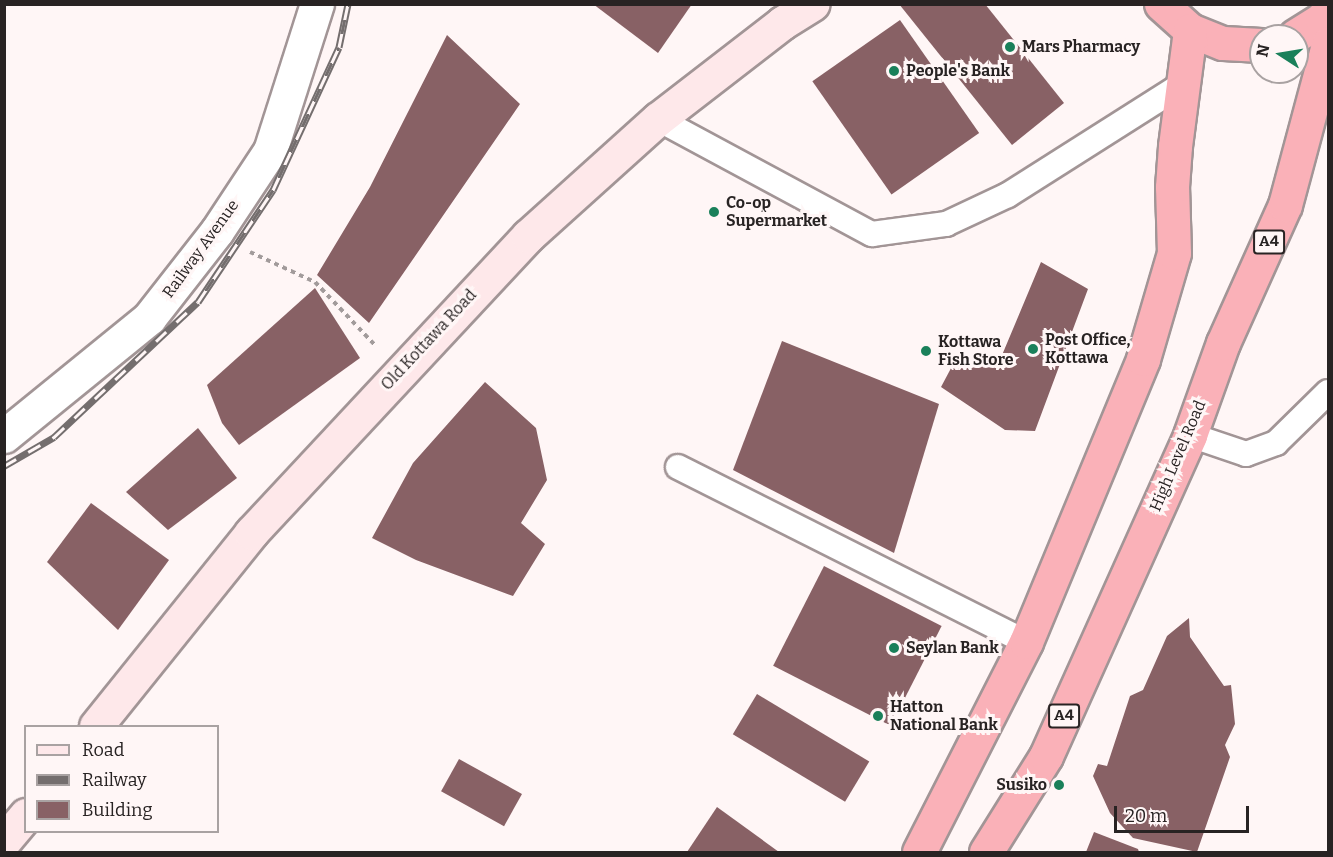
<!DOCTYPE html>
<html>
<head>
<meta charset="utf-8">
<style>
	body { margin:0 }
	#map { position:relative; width:1333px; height:857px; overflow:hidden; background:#fff6f6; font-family:Bitter,serif }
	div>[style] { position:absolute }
	.building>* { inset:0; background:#886165; transform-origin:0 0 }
	.path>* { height:4px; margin-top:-2px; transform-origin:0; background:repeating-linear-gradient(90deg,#a29b9b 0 4.5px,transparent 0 9px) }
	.roads { filter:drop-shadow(2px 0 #a29596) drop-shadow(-2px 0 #a29596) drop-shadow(0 2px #a29596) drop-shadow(0 -2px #a29596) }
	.lane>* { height:24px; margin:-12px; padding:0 12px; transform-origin:12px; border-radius:12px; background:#fff }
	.street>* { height:33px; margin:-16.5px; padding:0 16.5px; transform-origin:16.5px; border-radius:16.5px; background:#fff }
	.secondary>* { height:33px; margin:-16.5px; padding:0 16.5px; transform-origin:16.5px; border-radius:16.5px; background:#fee8ea }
	.highway>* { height:33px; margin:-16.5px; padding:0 16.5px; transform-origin:16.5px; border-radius:16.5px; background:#fab1b8 }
	.rail>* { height:7px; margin-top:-3.5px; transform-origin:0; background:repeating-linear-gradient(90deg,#fff6f6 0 14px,#746e6e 0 28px); box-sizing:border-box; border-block:2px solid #746e6e }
	.dots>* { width:16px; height:16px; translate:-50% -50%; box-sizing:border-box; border:3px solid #fff6f6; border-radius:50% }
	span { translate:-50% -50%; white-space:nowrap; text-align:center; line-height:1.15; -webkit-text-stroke:6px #fff6f6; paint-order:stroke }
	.shield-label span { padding:2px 4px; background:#fff6f6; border:2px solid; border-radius:4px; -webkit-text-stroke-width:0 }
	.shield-label { font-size:15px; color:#282323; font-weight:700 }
	.poi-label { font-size:16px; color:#282323; font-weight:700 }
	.left { translate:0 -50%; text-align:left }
	.right { translate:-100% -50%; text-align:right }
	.street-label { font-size:16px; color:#282323 }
	.frame { position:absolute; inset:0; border:6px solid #282323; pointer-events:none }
	.legend { position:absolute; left:24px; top:725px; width:195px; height:108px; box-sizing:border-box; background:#fff6f6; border:2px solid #a9a2a2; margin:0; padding:8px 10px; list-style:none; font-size:18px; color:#282323 }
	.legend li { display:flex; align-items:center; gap:12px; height:30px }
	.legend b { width:30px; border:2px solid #a9a2a2 }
	.north { position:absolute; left:1249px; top:24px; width:60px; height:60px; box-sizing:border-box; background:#fff6f6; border:2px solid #a9a2a2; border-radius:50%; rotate:282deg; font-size:16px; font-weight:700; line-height:24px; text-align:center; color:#282323 }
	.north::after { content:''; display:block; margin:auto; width:21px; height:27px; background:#1a805a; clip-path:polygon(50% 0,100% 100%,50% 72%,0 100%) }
	.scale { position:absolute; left:1114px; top:806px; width:135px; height:27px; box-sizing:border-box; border:3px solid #282323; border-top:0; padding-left:8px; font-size:18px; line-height:21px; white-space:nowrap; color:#282323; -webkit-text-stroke:4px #fff6f6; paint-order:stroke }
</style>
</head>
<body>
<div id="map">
	<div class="building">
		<div style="clip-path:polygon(593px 4px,692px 4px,658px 53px)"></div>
		<div style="clip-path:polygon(899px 4px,985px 4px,1064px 103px,1012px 145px)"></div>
		<div style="left:900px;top:20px;width:138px;height:107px;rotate:55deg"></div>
		<div style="clip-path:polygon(447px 35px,520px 104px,369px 323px,317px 275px,370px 187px)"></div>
		<div style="clip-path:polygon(1041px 262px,1088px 289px,1035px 431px,1005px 430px,941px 387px,958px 355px,997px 367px)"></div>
		<div style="clip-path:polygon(315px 288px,360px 358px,239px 445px,222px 423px,207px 385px)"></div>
		<div style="clip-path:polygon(782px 341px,939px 404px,894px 553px,733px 470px)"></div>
		<div style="clip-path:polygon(485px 382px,536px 428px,547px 480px,521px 523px,545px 544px,513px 596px,416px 560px,372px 538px,413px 463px)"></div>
		<div style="clip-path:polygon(198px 428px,237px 478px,168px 530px,126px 492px)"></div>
		<div style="clip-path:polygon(91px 503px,169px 560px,118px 630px,47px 562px)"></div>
		<div style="left:824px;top:566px;width:132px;height:112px;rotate:27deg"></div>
		<div style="clip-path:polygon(1189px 618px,1190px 637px,1224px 686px,1231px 685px,1235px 724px,1225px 745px,1230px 757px,1197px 852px,1133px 838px,1110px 813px,1093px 776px,1098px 764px,1107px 766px,1130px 696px,1143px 690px,1167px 636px)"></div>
		<div style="left:757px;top:694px;width:131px;height:47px;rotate:31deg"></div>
		<div style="left:459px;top:759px;width:72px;height:37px;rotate:29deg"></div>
		<div style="clip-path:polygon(717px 807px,779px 852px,687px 852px)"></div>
		<div style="clip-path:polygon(1094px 832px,1138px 849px,1139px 852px,1086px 852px)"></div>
	</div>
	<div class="path">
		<div style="left:250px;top:252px;width:72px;rotate:24.8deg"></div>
		<div style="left:315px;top:282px;width:86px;rotate:46.4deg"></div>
	</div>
	<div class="roads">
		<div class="lane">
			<div style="left:658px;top:119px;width:243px;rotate:28.3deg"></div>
			<div style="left:872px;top:234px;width:75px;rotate:-7.7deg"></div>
			<div style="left:946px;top:224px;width:68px;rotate:-25.1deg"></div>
			<div style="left:1008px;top:195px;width:207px;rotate:-32.4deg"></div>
			<div style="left:1190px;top:435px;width:59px;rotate:18.7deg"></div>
			<div style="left:1246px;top:454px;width:32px;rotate:-20deg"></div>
			<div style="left:1276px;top:443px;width:73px;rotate:-44.4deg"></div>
			<div style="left:678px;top:467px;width:390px;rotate:26.7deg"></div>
		</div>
		<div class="street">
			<div style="left:4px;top:436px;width:187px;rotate:-39.1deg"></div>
			<div style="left:149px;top:318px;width:110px;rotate:-52deg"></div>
			<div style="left:217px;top:231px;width:96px;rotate:-56.5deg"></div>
			<div style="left:270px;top:151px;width:154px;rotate:-72.3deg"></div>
		</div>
		<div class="secondary">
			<div style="left:96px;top:726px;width:248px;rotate:-51.2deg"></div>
			<div style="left:251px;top:533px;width:406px;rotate:-47deg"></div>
			<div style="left:528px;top:236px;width:175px;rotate:-42deg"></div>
			<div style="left:658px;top:119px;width:157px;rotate:-37.7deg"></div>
			<div style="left:782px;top:23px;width:36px;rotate:-32deg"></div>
			<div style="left:4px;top:841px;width:34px;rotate:-50deg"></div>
		</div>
		<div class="highway">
			<div style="left:1161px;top:4px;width:39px;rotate:42deg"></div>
			<div style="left:1190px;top:30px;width:35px;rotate:22deg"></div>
			<div style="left:1223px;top:43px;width:38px;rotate:3deg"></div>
			<div style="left:1295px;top:36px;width:32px;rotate:-32deg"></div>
			<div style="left:1322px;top:19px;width:10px;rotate:-53deg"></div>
			<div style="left:919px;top:852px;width:236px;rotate:-63deg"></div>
			<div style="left:1026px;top:642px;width:306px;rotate:-67.5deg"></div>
			<div style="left:1143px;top:359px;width:110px;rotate:-73.7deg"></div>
			<div style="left:1174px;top:253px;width:66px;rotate:-91.7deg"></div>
			<div style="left:1172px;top:187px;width:41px;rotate:-85.8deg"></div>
			<div style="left:1175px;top:146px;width:117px;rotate:-82.6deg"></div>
			<div style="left:986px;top:852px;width:113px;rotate:-58deg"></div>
			<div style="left:1046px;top:756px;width:352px;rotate:-65.8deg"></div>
			<div style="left:1190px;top:435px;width:98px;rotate:-70.3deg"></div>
			<div style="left:1223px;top:343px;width:151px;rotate:-65.8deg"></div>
			<div style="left:1285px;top:205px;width:167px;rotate:-75deg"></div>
		</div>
	</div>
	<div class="rail">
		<div style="left:4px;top:466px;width:58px;rotate:-30.1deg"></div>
		<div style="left:54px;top:437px;width:197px;rotate:-43.2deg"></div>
		<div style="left:198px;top:302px;width:135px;rotate:-56.2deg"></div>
		<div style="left:273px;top:190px;width:157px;rotate:-65.2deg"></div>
		<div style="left:339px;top:47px;width:44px;rotate:-78.2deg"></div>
	</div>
	<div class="dots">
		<div style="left:1010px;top:47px;background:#1a805a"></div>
		<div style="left:894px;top:71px;background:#1a805a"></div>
		<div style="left:714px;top:212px;background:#1a805a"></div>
		<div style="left:1033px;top:349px;background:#1a805a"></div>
		<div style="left:926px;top:351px;background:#1a805a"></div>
		<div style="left:894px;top:648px;background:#1a805a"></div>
		<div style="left:878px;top:716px;background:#1a805a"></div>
		<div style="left:1059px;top:785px;background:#1a805a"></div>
	</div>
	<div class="shield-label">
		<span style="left:1269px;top:242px">A4</span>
		<span style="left:1064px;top:716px">A4</span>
	</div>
	<div class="poi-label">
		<span class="left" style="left:1022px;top:47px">Mars Pharmacy</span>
		<span class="left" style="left:906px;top:71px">People's Bank</span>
		<span class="left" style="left:726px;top:212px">Co-op<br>Supermarket</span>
		<span class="left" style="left:1045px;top:349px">Post Office,<br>Kottawa</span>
		<span class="left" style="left:938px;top:351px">Kottawa<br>Fish Store</span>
		<span class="left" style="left:906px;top:648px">Seylan Bank</span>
		<span class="left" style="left:890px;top:716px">Hatton<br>National Bank</span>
		<span class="right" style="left:1047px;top:785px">Susiko</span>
	</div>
	<div class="street-label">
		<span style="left:201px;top:249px;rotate:-54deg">Railway Avenue</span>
		<span style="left:429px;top:340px;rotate:-47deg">Old Kottawa Road</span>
		<span style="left:1178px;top:456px;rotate:-67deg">High Level Road</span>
	</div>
	<div class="frame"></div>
	<ul class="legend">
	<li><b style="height:8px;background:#fee8ea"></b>Road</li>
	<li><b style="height:8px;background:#746e6e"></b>Railway</li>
	<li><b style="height:16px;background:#886165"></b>Building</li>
	</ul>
	<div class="north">N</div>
	<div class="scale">20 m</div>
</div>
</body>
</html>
